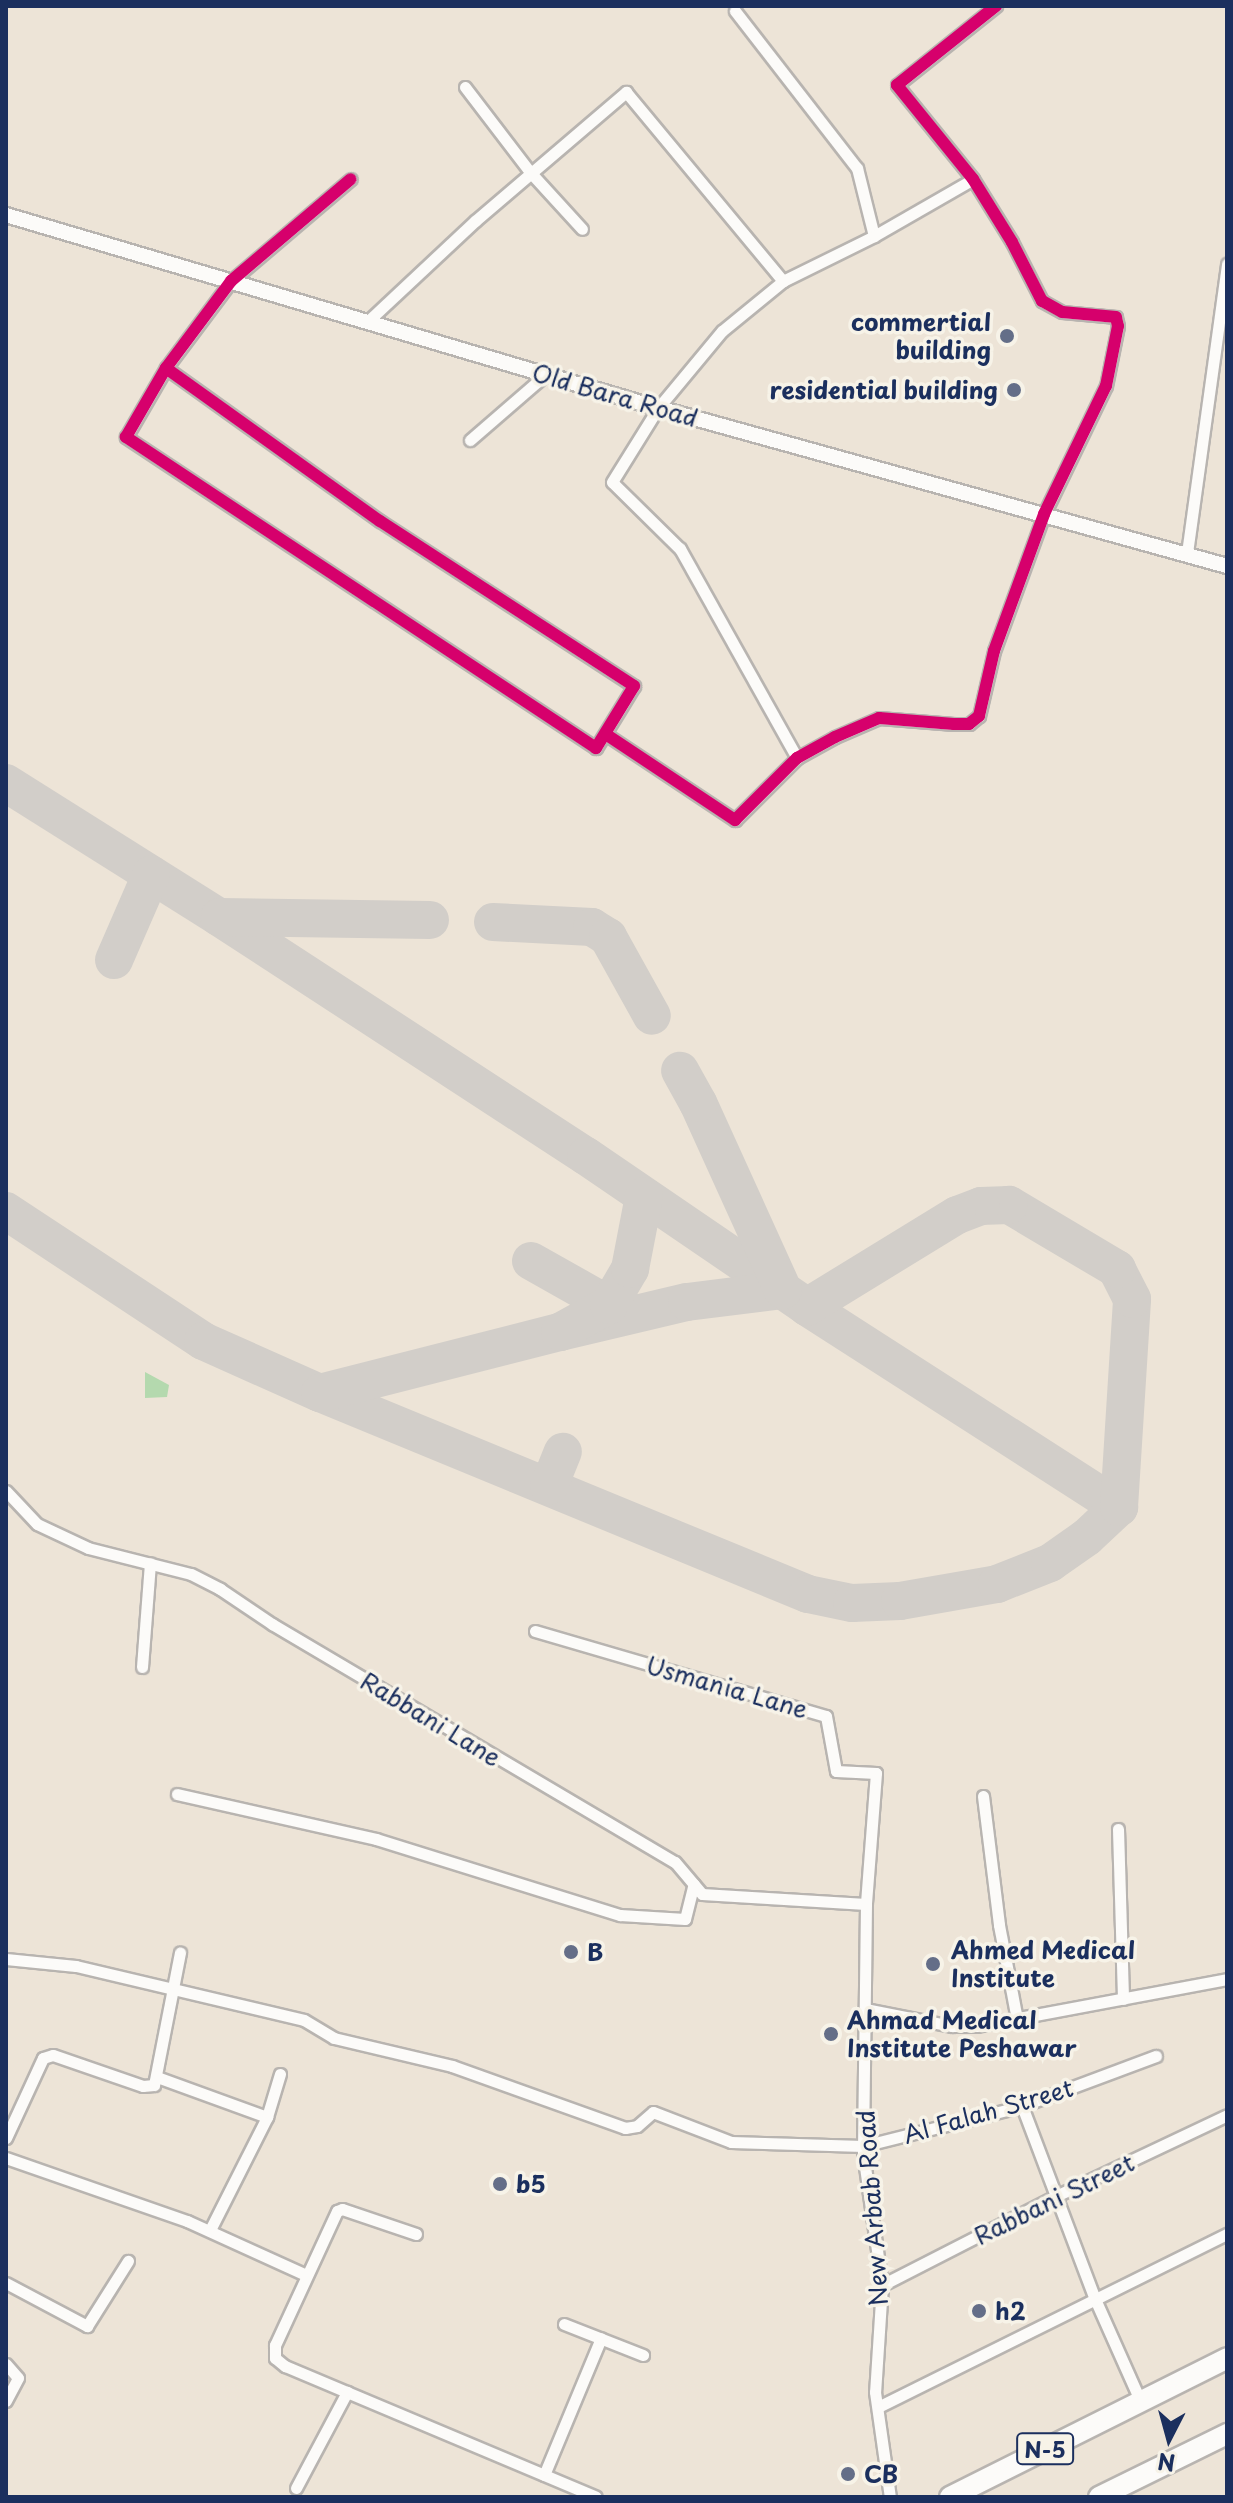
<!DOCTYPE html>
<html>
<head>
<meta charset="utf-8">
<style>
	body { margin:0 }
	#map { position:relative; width:1233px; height:2503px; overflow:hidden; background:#ede4d7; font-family:"Playpen Sans",sans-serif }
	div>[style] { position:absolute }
	.green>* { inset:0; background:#b4d9ae }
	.taxiway>* { height:38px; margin:-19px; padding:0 19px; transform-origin:19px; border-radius:19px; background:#d2cec9 }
	.roads { filter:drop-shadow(2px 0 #b8b4b0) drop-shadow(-2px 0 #b8b4b0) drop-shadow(0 2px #b8b4b0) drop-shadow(0 -2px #b8b4b0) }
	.minor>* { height:11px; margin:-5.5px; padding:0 5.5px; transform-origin:5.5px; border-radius:5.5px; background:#fcfbf9 }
	.tertiary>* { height:14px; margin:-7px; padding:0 7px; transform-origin:7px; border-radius:7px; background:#fcfbf9 }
	.trunk>* { height:20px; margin:-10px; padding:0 10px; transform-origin:10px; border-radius:10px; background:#fcfbf9 }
	.cycleway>* { height:12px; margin:-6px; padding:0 6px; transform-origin:6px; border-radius:6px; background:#d6006c }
	.dots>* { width:22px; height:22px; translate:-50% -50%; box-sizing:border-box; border:4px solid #f7f3e8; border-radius:50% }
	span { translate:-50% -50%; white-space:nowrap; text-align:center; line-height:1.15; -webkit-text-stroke:7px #f7f3e8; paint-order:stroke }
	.shield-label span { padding:2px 6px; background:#f7f3e8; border:2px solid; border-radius:6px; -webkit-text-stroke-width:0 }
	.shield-label { font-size:22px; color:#1b2f5e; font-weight:700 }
	.poi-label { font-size:24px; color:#1b2f5e; font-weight:700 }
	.right { translate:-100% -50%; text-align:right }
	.left { translate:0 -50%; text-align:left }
	.street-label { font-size:24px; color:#1b2f5e }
	.frame { position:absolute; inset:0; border:8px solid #1b2f5e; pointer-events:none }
	.north { position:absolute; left:1129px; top:2399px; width:80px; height:80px; -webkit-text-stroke:6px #f7f3e8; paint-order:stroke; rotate:186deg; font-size:22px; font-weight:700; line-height:32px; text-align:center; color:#1b2f5e }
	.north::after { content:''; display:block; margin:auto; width:28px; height:36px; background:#1b2f5e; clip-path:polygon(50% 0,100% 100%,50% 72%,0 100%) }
</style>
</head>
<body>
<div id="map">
	<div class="green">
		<div style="clip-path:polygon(145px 1372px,169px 1385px,167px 1397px,145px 1398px)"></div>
	</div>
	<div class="taxiway">
		<div style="left:6px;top:783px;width:252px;rotate:32.2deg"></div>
		<div style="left:219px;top:917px;width:438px;rotate:33.1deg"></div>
		<div style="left:586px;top:1156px;width:268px;rotate:34.3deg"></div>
		<div style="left:807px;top:1307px;width:371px;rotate:32.7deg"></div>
		<div style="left:220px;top:917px;width:210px;rotate:0.8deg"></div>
		<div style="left:493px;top:922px;width:99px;rotate:2.9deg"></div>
		<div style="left:592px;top:927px;width:19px;rotate:32deg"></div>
		<div style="left:608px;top:937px;width:90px;rotate:60.9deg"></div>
		<div style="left:114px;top:960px;width:93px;rotate:-66.5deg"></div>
		<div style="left:6px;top:1211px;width:236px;rotate:33.4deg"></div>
		<div style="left:203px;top:1341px;width:128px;rotate:24deg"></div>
		<div style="left:320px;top:1393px;width:528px;rotate:22.39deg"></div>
		<div style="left:808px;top:1594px;width:45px;rotate:11.6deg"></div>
		<div style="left:852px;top:1603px;width:48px;rotate:-2.4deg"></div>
		<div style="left:900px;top:1601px;width:98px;rotate:-9.9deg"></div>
		<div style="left:997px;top:1584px;width:57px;rotate:-21.6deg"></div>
		<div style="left:1050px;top:1563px;width:45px;rotate:-35.1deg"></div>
		<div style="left:1087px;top:1537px;width:44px;rotate:-43.2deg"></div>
		<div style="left:1119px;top:1507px;width:208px;rotate:-86.4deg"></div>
		<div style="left:1132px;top:1299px;width:34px;rotate:-117deg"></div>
		<div style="left:1117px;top:1269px;width:126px;rotate:-149.3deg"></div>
		<div style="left:1009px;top:1205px;width:28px;rotate:178deg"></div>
		<div style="left:981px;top:1206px;width:26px;rotate:159deg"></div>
		<div style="left:957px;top:1215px;width:176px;rotate:148.5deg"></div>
		<div style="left:531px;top:1261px;width:90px;rotate:29.4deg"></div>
		<div style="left:560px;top:1332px;width:130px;rotate:-13.3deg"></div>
		<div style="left:687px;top:1302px;width:97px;rotate:-7.1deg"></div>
		<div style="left:783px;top:1290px;width:205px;rotate:-114.4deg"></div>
		<div style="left:698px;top:1103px;width:37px;rotate:-119deg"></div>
		<div style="left:320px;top:1393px;width:248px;rotate:-14.3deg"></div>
		<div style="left:560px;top:1332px;width:56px;rotate:-28.9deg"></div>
		<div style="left:609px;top:1305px;width:42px;rotate:-59.7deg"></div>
		<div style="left:630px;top:1269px;width:74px;rotate:-79.1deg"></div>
		<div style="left:549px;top:1486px;width:37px;rotate:-68deg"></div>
	</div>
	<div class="roads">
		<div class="minor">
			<div style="left:735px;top:11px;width:199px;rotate:52.2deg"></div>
			<div style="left:857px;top:168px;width:70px;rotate:76deg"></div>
			<div style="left:465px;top:87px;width:107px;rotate:52.6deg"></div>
			<div style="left:530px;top:172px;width:77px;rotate:47.6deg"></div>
			<div style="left:367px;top:322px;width:148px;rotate:-43.1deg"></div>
			<div style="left:475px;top:221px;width:199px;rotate:-40.5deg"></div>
			<div style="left:626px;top:92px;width:246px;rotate:50.3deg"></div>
			<div style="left:166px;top:368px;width:263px;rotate:35.6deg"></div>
			<div style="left:380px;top:521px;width:303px;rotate:33deg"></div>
			<div style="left:634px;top:686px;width:73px;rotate:121.5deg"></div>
			<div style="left:596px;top:748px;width:564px;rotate:-146.51deg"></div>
			<div style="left:126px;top:437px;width:80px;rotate:-59.9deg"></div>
			<div style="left:166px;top:368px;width:109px;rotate:-53.2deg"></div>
			<div style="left:231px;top:281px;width:157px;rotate:-40.4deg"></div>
			<div style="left:470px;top:440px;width:99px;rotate:-40.9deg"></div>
			<div style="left:1187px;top:553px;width:292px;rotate:-82.1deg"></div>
			<div style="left:607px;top:735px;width:154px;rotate:33.6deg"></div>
			<div style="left:735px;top:820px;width:88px;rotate:-45deg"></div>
			<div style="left:797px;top:758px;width:43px;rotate:-28.9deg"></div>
			<div style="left:835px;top:737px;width:48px;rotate:-23.4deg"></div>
			<div style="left:879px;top:718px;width:75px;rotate:4.6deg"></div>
			<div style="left:954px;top:724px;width:15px"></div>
			<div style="left:969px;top:724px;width:13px;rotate:-39deg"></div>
			<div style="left:979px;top:716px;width:67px;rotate:-77deg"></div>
			<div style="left:994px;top:651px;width:146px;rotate:-69.9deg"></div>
			<div style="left:1044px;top:514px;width:142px;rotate:-64.2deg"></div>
			<div style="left:1106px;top:386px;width:61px;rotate:-78.7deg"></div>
			<div style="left:1118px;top:326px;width:9px;rotate:-103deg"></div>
			<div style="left:1116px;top:317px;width:54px;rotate:-174.7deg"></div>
			<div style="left:1062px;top:312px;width:23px;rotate:-151deg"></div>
			<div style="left:1042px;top:301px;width:66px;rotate:-117deg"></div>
			<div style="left:1012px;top:242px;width:74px;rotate:-121.8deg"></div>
			<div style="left:973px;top:179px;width:121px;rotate:-129deg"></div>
			<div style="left:897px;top:85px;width:127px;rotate:-38.6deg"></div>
			<div style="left:797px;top:758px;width:240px;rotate:-119.2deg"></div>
			<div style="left:680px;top:549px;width:95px;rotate:-135.4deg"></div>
			<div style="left:612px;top:482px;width:87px;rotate:-58.1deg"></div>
			<div style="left:658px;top:408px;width:100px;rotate:-50.3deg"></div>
			<div style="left:722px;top:331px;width:79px;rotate:-39.3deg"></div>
			<div style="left:783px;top:281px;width:102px;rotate:-26.3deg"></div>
			<div style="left:874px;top:236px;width:114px;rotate:-29.9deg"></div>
			<div style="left:6px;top:1491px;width:45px;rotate:46.8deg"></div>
			<div style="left:37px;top:1524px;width:56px;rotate:25.2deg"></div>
			<div style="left:88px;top:1548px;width:106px;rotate:14.2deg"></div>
			<div style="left:191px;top:1574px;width:33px;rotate:27deg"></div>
			<div style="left:220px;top:1589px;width:63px;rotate:33.9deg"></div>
			<div style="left:272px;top:1624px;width:468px;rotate:30.6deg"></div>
			<div style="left:675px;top:1862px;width:42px;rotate:49.8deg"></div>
			<div style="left:702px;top:1894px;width:164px;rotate:3.5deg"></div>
			<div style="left:535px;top:1631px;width:303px;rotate:16.3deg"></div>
			<div style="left:826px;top:1716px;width:56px;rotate:79.7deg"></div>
			<div style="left:836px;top:1771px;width:40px;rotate:2.9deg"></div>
			<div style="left:876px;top:1773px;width:131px;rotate:94.4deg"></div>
			<div style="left:866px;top:1904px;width:249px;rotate:90.7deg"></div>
			<div style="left:863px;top:2153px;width:133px;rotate:81.8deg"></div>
			<div style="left:882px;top:2285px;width:107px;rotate:93.7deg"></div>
			<div style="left:875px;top:2392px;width:106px;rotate:81.9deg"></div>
			<div style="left:142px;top:1667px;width:104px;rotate:-85.6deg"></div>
			<div style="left:177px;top:1794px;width:204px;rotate:12.7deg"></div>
			<div style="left:376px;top:1839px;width:256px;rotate:17.3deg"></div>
			<div style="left:620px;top:1915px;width:65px;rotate:3.5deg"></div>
			<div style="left:685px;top:1919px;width:36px;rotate:-76deg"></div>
			<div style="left:983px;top:1796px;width:130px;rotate:82.9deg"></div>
			<div style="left:999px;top:1925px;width:96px;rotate:79.2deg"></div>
			<div style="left:1118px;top:1829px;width:170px;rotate:88.3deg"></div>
			<div style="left:6px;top:1959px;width:70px;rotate:5.7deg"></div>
			<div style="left:76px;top:1966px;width:234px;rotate:13.3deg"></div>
			<div style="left:304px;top:2020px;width:35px;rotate:31deg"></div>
			<div style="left:334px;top:2038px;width:121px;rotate:13.3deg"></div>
			<div style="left:452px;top:2066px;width:184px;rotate:19.7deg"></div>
			<div style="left:625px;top:2128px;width:12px;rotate:-9deg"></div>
			<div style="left:637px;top:2126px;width:21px;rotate:-41deg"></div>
			<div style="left:653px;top:2112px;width:84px;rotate:21deg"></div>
			<div style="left:731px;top:2142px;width:132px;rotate:1.7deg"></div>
			<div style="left:863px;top:2146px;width:164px;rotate:-14.1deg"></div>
			<div style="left:1022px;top:2106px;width:143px;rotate:-20.5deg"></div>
			<div style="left:865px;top:2009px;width:89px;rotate:11.1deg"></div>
			<div style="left:952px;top:2026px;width:24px"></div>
			<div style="left:976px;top:2026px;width:255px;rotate:-10.6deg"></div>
			<div style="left:157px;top:2077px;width:117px;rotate:20deg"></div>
			<div style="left:1022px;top:2106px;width:206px;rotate:69.3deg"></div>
			<div style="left:1095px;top:2299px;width:111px;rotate:66deg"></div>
			<div style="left:6px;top:2138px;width:88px;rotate:-65.2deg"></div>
			<div style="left:43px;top:2058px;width:10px;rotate:-17deg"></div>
			<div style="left:53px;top:2055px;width:95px;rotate:19deg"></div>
			<div style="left:143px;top:2086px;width:11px;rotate:-5deg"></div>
			<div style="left:154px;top:2085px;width:135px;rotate:-78.9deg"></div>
			<div style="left:6px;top:2158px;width:192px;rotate:19.2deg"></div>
			<div style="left:187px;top:2221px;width:131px;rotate:24.4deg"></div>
			<div style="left:210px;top:2230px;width:127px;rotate:-63.2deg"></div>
			<div style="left:267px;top:2117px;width:45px;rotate:-73.2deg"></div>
			<div style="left:416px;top:2234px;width:78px;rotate:-161.3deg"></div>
			<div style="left:342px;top:2209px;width:5px;rotate:158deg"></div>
			<div style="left:337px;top:2211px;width:148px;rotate:114.8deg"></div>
			<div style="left:275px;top:2345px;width:13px;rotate:90deg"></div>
			<div style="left:275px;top:2358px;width:13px;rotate:39deg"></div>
			<div style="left:285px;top:2366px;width:337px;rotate:22.8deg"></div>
			<div style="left:6px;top:2283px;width:92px;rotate:28deg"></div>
			<div style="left:87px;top:2326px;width:77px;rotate:-57.8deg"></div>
			<div style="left:882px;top:2285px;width:195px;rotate:-27.1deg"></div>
			<div style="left:1056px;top:2196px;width:189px;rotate:-25.3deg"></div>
			<div style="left:564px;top:2324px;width:85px;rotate:21.4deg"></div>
			<div style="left:6px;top:2364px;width:18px;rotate:49deg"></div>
			<div style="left:18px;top:2378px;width:26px;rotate:118deg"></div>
			<div style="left:878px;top:2407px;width:390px;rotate:-26.4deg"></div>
			<div style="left:544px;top:2475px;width:148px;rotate:-67.4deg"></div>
			<div style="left:296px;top:2488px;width:109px;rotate:-62deg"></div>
		</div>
		<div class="tertiary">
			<div style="left:6px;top:215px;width:680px;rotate:16.49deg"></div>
			<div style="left:658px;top:408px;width:591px;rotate:15.52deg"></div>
		</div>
		<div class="trunk">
			<div style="left:950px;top:2497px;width:310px;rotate:-26.6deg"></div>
			<div style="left:1099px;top:2497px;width:143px;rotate:-26.2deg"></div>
		</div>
	</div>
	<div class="cycleway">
		<div style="left:166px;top:368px;width:263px;rotate:35.6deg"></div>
		<div style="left:380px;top:521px;width:303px;rotate:33deg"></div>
		<div style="left:634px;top:686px;width:73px;rotate:121.5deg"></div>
		<div style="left:596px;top:748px;width:564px;rotate:-146.51deg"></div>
		<div style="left:126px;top:437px;width:80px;rotate:-59.9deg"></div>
		<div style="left:166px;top:368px;width:109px;rotate:-53.2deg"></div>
		<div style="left:231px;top:281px;width:157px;rotate:-40.4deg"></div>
		<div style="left:607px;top:735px;width:154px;rotate:33.6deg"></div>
		<div style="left:735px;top:820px;width:88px;rotate:-45deg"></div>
		<div style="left:797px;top:758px;width:43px;rotate:-28.9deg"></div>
		<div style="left:835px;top:737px;width:48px;rotate:-23.4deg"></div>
		<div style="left:879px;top:718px;width:75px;rotate:4.6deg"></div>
		<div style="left:954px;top:724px;width:15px"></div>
		<div style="left:969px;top:724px;width:13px;rotate:-39deg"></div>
		<div style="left:979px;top:716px;width:67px;rotate:-77deg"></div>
		<div style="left:994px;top:651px;width:146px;rotate:-69.9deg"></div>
		<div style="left:1044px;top:514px;width:142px;rotate:-64.2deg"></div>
		<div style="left:1106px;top:386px;width:61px;rotate:-78.7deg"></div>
		<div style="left:1118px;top:326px;width:9px;rotate:-103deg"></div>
		<div style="left:1116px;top:317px;width:54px;rotate:-174.7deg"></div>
		<div style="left:1062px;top:312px;width:23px;rotate:-151deg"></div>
		<div style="left:1042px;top:301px;width:66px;rotate:-117deg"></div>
		<div style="left:1012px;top:242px;width:74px;rotate:-121.8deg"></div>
		<div style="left:973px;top:179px;width:121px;rotate:-129deg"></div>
		<div style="left:897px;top:85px;width:127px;rotate:-38.6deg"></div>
	</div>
	<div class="dots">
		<div style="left:1007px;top:336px;background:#646e88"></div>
		<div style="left:1014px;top:390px;background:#646e88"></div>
		<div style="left:571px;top:1952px;background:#646e88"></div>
		<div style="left:933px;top:1964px;background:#646e88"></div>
		<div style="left:831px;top:2034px;background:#646e88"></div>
		<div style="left:500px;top:2184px;background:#646e88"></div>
		<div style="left:979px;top:2311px;background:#646e88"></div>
		<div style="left:848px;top:2474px;background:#646e88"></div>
	</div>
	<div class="shield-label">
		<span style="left:1045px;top:2449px">N-5</span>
	</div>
	<div class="poi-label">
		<span class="right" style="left:991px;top:336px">commertial<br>building</span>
		<span class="right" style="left:998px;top:390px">residential building</span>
		<span class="left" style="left:951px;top:1964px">Ahmed Medical<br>Institute</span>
		<span class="left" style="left:587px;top:1952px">B</span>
		<span class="left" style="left:847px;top:2034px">Ahmad Medical<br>Institute Peshawar</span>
		<span class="left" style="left:516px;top:2184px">b5</span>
		<span class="left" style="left:995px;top:2311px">h2</span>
		<span class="left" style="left:864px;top:2474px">CB</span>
	</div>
	<div class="street-label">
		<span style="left:615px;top:395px;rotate:16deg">Old Bara Road</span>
		<span style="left:727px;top:1687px;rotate:16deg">Usmania Lane</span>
		<span style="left:431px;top:1719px;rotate:31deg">Rabbani Lane</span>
		<span style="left:988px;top:2111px;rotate:-16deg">Al Falah Street</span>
		<span style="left:1054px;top:2199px;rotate:-26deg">Rabbani Street</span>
		<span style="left:872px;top:2208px;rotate:-94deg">New Arbab Road</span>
	</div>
	<div class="frame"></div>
	<div class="north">N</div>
</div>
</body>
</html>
